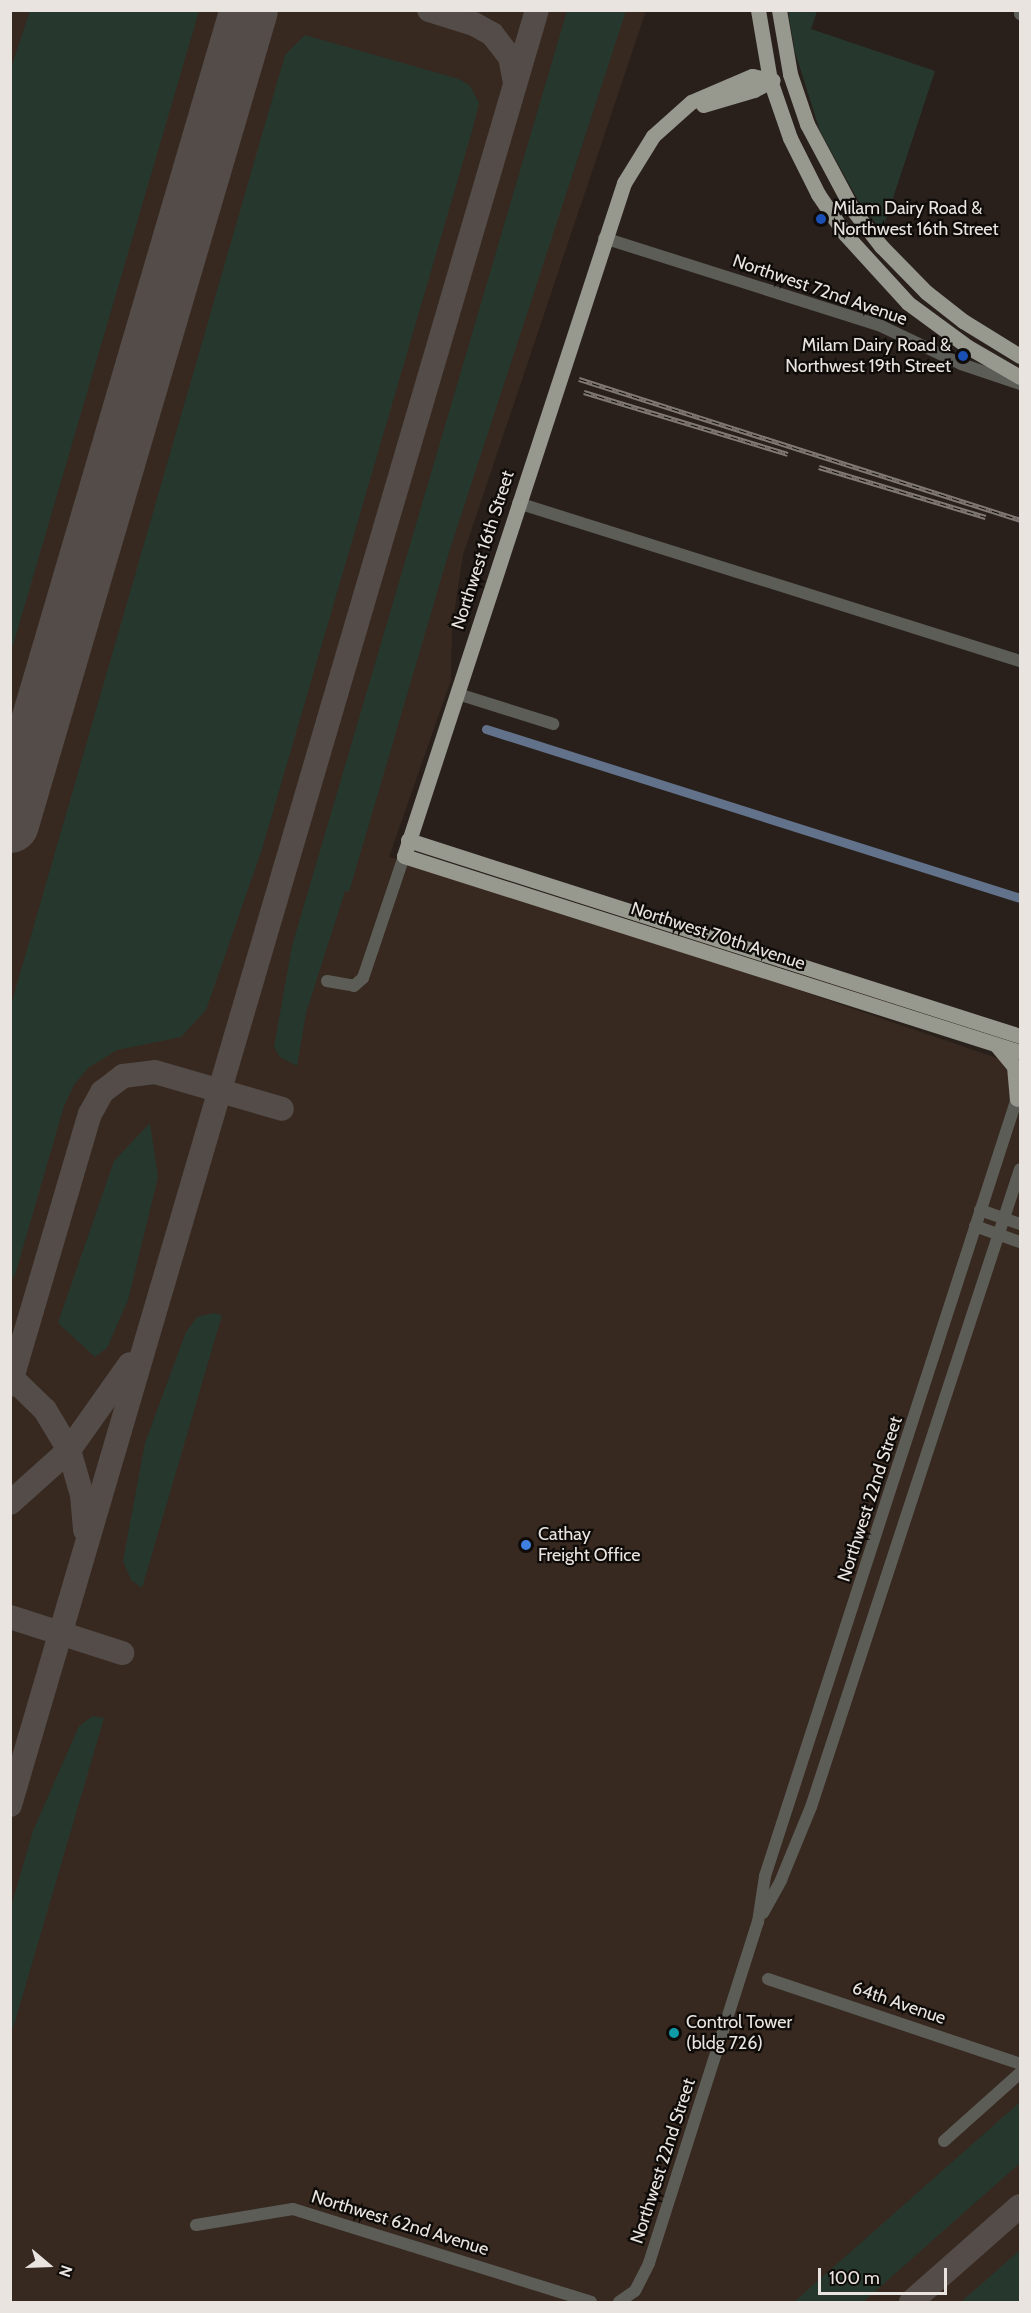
<!DOCTYPE html>
<html>
<head>
<meta charset="utf-8">
<style>
	body { margin:0 }
	#map { position:relative; width:1031px; height:2313px; overflow:hidden; background:#29201b; font-family:Cabin,sans-serif }
	div>[style] { position:absolute }
	.built>* { inset:0; background:#372920 }
	.green>* { inset:0; background:#26382e }
	.canal>* { height:9px; margin:-4.5px; padding:0 4.5px; transform-origin:4.5px; border-radius:4.5px; background:#62728b }
	.taxiway>* { height:24px; margin:-12px; padding:0 12px; transform-origin:12px; border-radius:12px; background:#544c48 }
	.runway>* { height:58px; margin:-29px; padding:0 29px; transform-origin:29px; border-radius:29px; background:#544c48 }
	.minor>* { height:12px; margin:-6px; padding:0 6px; transform-origin:6px; border-radius:6px; background:#5d5d58 }
	.major>* { height:15px; margin:-7.5px; padding:0 7.5px; transform-origin:7.5px; border-radius:7.5px; background:#97988e }
	.rail>* { height:4.5px; margin-top:-2.25px; transform-origin:0; background:repeating-linear-gradient(90deg,#0e0b08 0 7px,#807874 0 14px); box-sizing:border-box; border-block:2px solid #807874 }
	.dots>* { width:16px; height:16px; translate:-50% -50%; box-sizing:border-box; border:3px solid #0e0b08; border-radius:50% }
	span { translate:-50% -50%; white-space:nowrap; text-align:center; line-height:1.15; -webkit-text-stroke:4.5px #0e0b08; paint-order:stroke }
	.poi-label { font-size:18px; color:#eae4e0 }
	.left { translate:0 -50%; text-align:left }
	.right { translate:-100% -50%; text-align:right }
	.street-label { font-size:18px; color:#eae4e0 }
	.frame { position:absolute; inset:0; border:12px solid #eae4e0; pointer-events:none }
	.north { position:absolute; left:18px; top:2235px; width:60px; height:60px; -webkit-text-stroke:4px #0e0b08; paint-order:stroke; rotate:109deg; font-size:16px; font-weight:700; line-height:24px; text-align:center; color:#eae4e0 }
	.north::after { content:''; display:block; margin:auto; width:21px; height:27px; background:#eae4e0; clip-path:polygon(50% 0,100% 100%,50% 72%,0 100%) }
	.scale { position:absolute; left:818px; top:2268px; width:129px; height:27px; box-sizing:border-box; border:3px solid #eae4e0; border-top:0; padding-left:8px; font-size:18px; line-height:21px; white-space:nowrap; color:#eae4e0; -webkit-text-stroke:4px #0e0b08; paint-order:stroke }
</style>
</head>
<body>
<div id="map">
	<div class="built">
		<div style="clip-path:polygon(11px 11px,646px 11px,463px 555px,452px 626px,451px 680px,389px 857px,516px 893px,1020px 1066px,1020px 2302px,11px 2302px)"></div>
	</div>
	<div class="green">
		<div style="clip-path:polygon(30px 11px,199px 11px,11px 652px,10px 71px)"></div>
		<div style="clip-path:polygon(567px 11px,626px 11px,449px 552px,349px 892px,345px 891px,306px 1013px,297px 1066px,280px 1057px,274px 1047px,292px 946px)"></div>
		<div style="clip-path:polygon(788px 11px,817px 11px,811px 29px,935px 71px,882px 231px,859px 202px,820px 131px,795px 52px)"></div>
		<div style="clip-path:polygon(305px 35px,459px 79px,470px 86px,479px 103px,472px 131px,262px 849px,206px 1010px,181px 1037px,117px 1050px,88px 1068px,74px 1085px,64px 1106px,15px 1275px,11px 1279px,11px 1005px,285px 55px)"></div>
		<div style="clip-path:polygon(150px 1123px,158px 1177px,128px 1300px,107px 1348px,95px 1357px,58px 1323px,114px 1161px)"></div>
		<div style="clip-path:polygon(213px 1313px,222px 1315px,142px 1588px,131px 1580px,123px 1561px,145px 1443px,186px 1332px,197px 1317px)"></div>
		<div style="clip-path:polygon(93px 1716px,104px 1718px,11px 2035px,11px 1907px,33px 1831px,79px 1726px)"></div>
		<div style="clip-path:polygon(1020px 2102px,1020px 2163px,863px 2302px,794px 2302px)"></div>
		<div style="clip-path:polygon(1020px 2250px,1020px 2302px,961px 2302px)"></div>
	</div>
	<div class="canal">
		<div style="left:486px;top:729px;width:560px;rotate:17.56deg"></div>
	</div>
	<div class="taxiway">
		<div style="left:429px;top:10px;width:47px;rotate:17.3deg"></div>
		<div style="left:474px;top:24px;width:21px;rotate:29deg"></div>
		<div style="left:492px;top:34px;width:29px;rotate:52deg"></div>
		<div style="left:510px;top:57px;width:26px;rotate:79deg"></div>
		<div style="left:242px;top:34px;width:26px;rotate:-65deg"></div>
		<div style="left:10px;top:1376px;width:49px;rotate:44.2deg"></div>
		<div style="left:45px;top:1410px;width:47px;rotate:59deg"></div>
		<div style="left:69px;top:1450px;width:47px;rotate:73.9deg"></div>
		<div style="left:82px;top:1495px;width:35px;rotate:85deg"></div>
		<div style="left:10px;top:1385px;width:283px;rotate:-73.6deg"></div>
		<div style="left:90px;top:1114px;width:25px;rotate:-61deg"></div>
		<div style="left:102px;top:1092px;width:26px;rotate:-37deg"></div>
		<div style="left:123px;top:1076px;width:32px;rotate:-7deg"></div>
		<div style="left:155px;top:1072px;width:132px;rotate:16.2deg"></div>
		<div style="left:10px;top:1503px;width:79px;rotate:-41.9deg"></div>
		<div style="left:69px;top:1450px;width:105px;rotate:-54.7deg"></div>
		<div style="left:10px;top:1617px;width:118px;rotate:17.8deg"></div>
		<div style="left:10px;top:1805px;width:1871px;rotate:-73.64deg"></div>
		<div style="left:911px;top:2302px;width:145px;rotate:-41.4deg"></div>
	</div>
	<div class="runway">
		<div style="left:10px;top:824px;width:848px;rotate:-73.64deg"></div>
	</div>
	<div class="minor">
		<div style="left:1020px;top:10px;width:4px;rotate:90deg"></div>
		<div style="left:604px;top:238px;width:291px;rotate:17.6deg"></div>
		<div style="left:881px;top:326px;width:89px;rotate:25.4deg"></div>
		<div style="left:961px;top:364px;width:62px;rotate:18.7deg"></div>
		<div style="left:518px;top:503px;width:526px;rotate:17.47deg"></div>
		<div style="left:458px;top:694px;width:100px;rotate:17.5deg"></div>
		<div style="left:327px;top:981px;width:27px;rotate:10deg"></div>
		<div style="left:354px;top:986px;width:12px;rotate:-42deg"></div>
		<div style="left:363px;top:978px;width:129px;rotate:-71.4deg"></div>
		<div style="left:980px;top:1210px;width:42px;rotate:19.3deg"></div>
		<div style="left:975px;top:1226px;width:48px;rotate:19.6deg"></div>
		<div style="left:763px;top:1913px;width:38px;rotate:-61deg"></div>
		<div style="left:781px;top:1880px;width:79px;rotate:-67.7deg"></div>
		<div style="left:811px;top:1807px;width:671px;rotate:-71.86deg"></div>
		<div style="left:768px;top:1979px;width:263px;rotate:18.6deg"></div>
		<div style="left:944px;top:2141px;width:102px;rotate:-41.8deg"></div>
		<div style="left:196px;top:2225px;width:98px;rotate:-9.4deg"></div>
		<div style="left:293px;top:2209px;width:312px;rotate:17.3deg"></div>
		<div style="left:619px;top:2302px;width:19px;rotate:-35deg"></div>
		<div style="left:635px;top:2291px;width:31px;rotate:-63deg"></div>
		<div style="left:649px;top:2263px;width:358px;rotate:-72.3deg"></div>
		<div style="left:758px;top:1922px;width:47px;rotate:-81.3deg"></div>
		<div style="left:765px;top:1876px;width:824px;rotate:-72.05deg"></div>
	</div>
	<div class="major">
		<div style="left:758px;top:10px;width:71px;rotate:80.3deg"></div>
		<div style="left:770px;top:80px;width:61px;rotate:71deg"></div>
		<div style="left:790px;top:138px;width:63px;rotate:63.4deg"></div>
		<div style="left:818px;top:194px;width:48px;rotate:56deg"></div>
		<div style="left:845px;top:234px;width:93px;rotate:47.6deg"></div>
		<div style="left:908px;top:303px;width:74px;rotate:36.3deg"></div>
		<div style="left:968px;top:347px;width:60px;rotate:30deg"></div>
		<div style="left:779px;top:10px;width:65px;rotate:80.2deg"></div>
		<div style="left:790px;top:74px;width:53px;rotate:71.2deg"></div>
		<div style="left:807px;top:124px;width:98px;rotate:61.9deg"></div>
		<div style="left:853px;top:210px;width:46px;rotate:52.1deg"></div>
		<div style="left:881px;top:246px;width:64px;rotate:45.6deg"></div>
		<div style="left:926px;top:292px;width:47px;rotate:38.1deg"></div>
		<div style="left:963px;top:321px;width:67px;rotate:31.6deg"></div>
		<div style="left:770px;top:80px;width:18px;rotate:-167deg"></div>
		<div style="left:752px;top:76px;width:66px;rotate:156.9deg"></div>
		<div style="left:691px;top:102px;width:51px;rotate:138.2deg"></div>
		<div style="left:653px;top:136px;width:55px;rotate:121.7deg"></div>
		<div style="left:624px;top:183px;width:708px;rotate:108.1deg"></div>
		<div style="left:404px;top:856px;width:646px;rotate:17.65deg"></div>
		<div style="left:703px;top:105px;width:53px;rotate:-16.4deg"></div>
		<div style="left:754px;top:90px;width:21px;rotate:-28deg"></div>
		<div style="left:408px;top:840px;width:643px;rotate:17.76deg"></div>
		<div style="left:997px;top:1046px;width:26px;rotate:50deg"></div>
		<div style="left:1014px;top:1066px;width:33px;rotate:85deg"></div>
	</div>
	<div class="rail">
		<div style="left:579px;top:379px;width:463px;rotate:17.7deg"></div>
		<div style="left:584px;top:392px;width:213px;rotate:16.9deg"></div>
		<div style="left:819px;top:467px;width:174px;rotate:16.7deg"></div>
	</div>
	<div class="dots">
		<div style="left:821px;top:219px;background:#1a4fb4"></div>
		<div style="left:963px;top:356px;background:#1a4fb4"></div>
		<div style="left:526px;top:1545px;background:#3f7fe0"></div>
		<div style="left:674px;top:2033px;background:#0f9aa8"></div>
	</div>
	<div class="poi-label">
		<span class="left" style="left:833px;top:219px">Milam Dairy Road &amp;<br>Northwest 16th Street</span>
		<span class="right" style="left:951px;top:356px">Milam Dairy Road &amp;<br>Northwest 19th Street</span>
		<span class="left" style="left:538px;top:1545px">Cathay<br>Freight Office</span>
		<span class="left" style="left:686px;top:2033px">Control Tower<br>(bldg 726)</span>
	</div>
	<div class="street-label">
		<span style="left:820px;top:290px;rotate:19deg">Northwest 72nd Avenue</span>
		<span style="left:483px;top:550px;rotate:-72deg">Northwest 16th Street</span>
		<span style="left:718px;top:936px;rotate:18deg">Northwest 70th Avenue</span>
		<span style="left:870px;top:1499px;rotate:-72deg">Northwest 22nd Street</span>
		<span style="left:899px;top:2003px;rotate:19deg">64th Avenue</span>
		<span style="left:663px;top:2161px;rotate:-72deg">Northwest 22nd Street</span>
		<span style="left:400px;top:2223px;rotate:17deg">Northwest 62nd Avenue</span>
	</div>
	<div class="frame"></div>
	<div class="north">N</div>
	<div class="scale">100 m</div>
</div>
</body>
</html>
